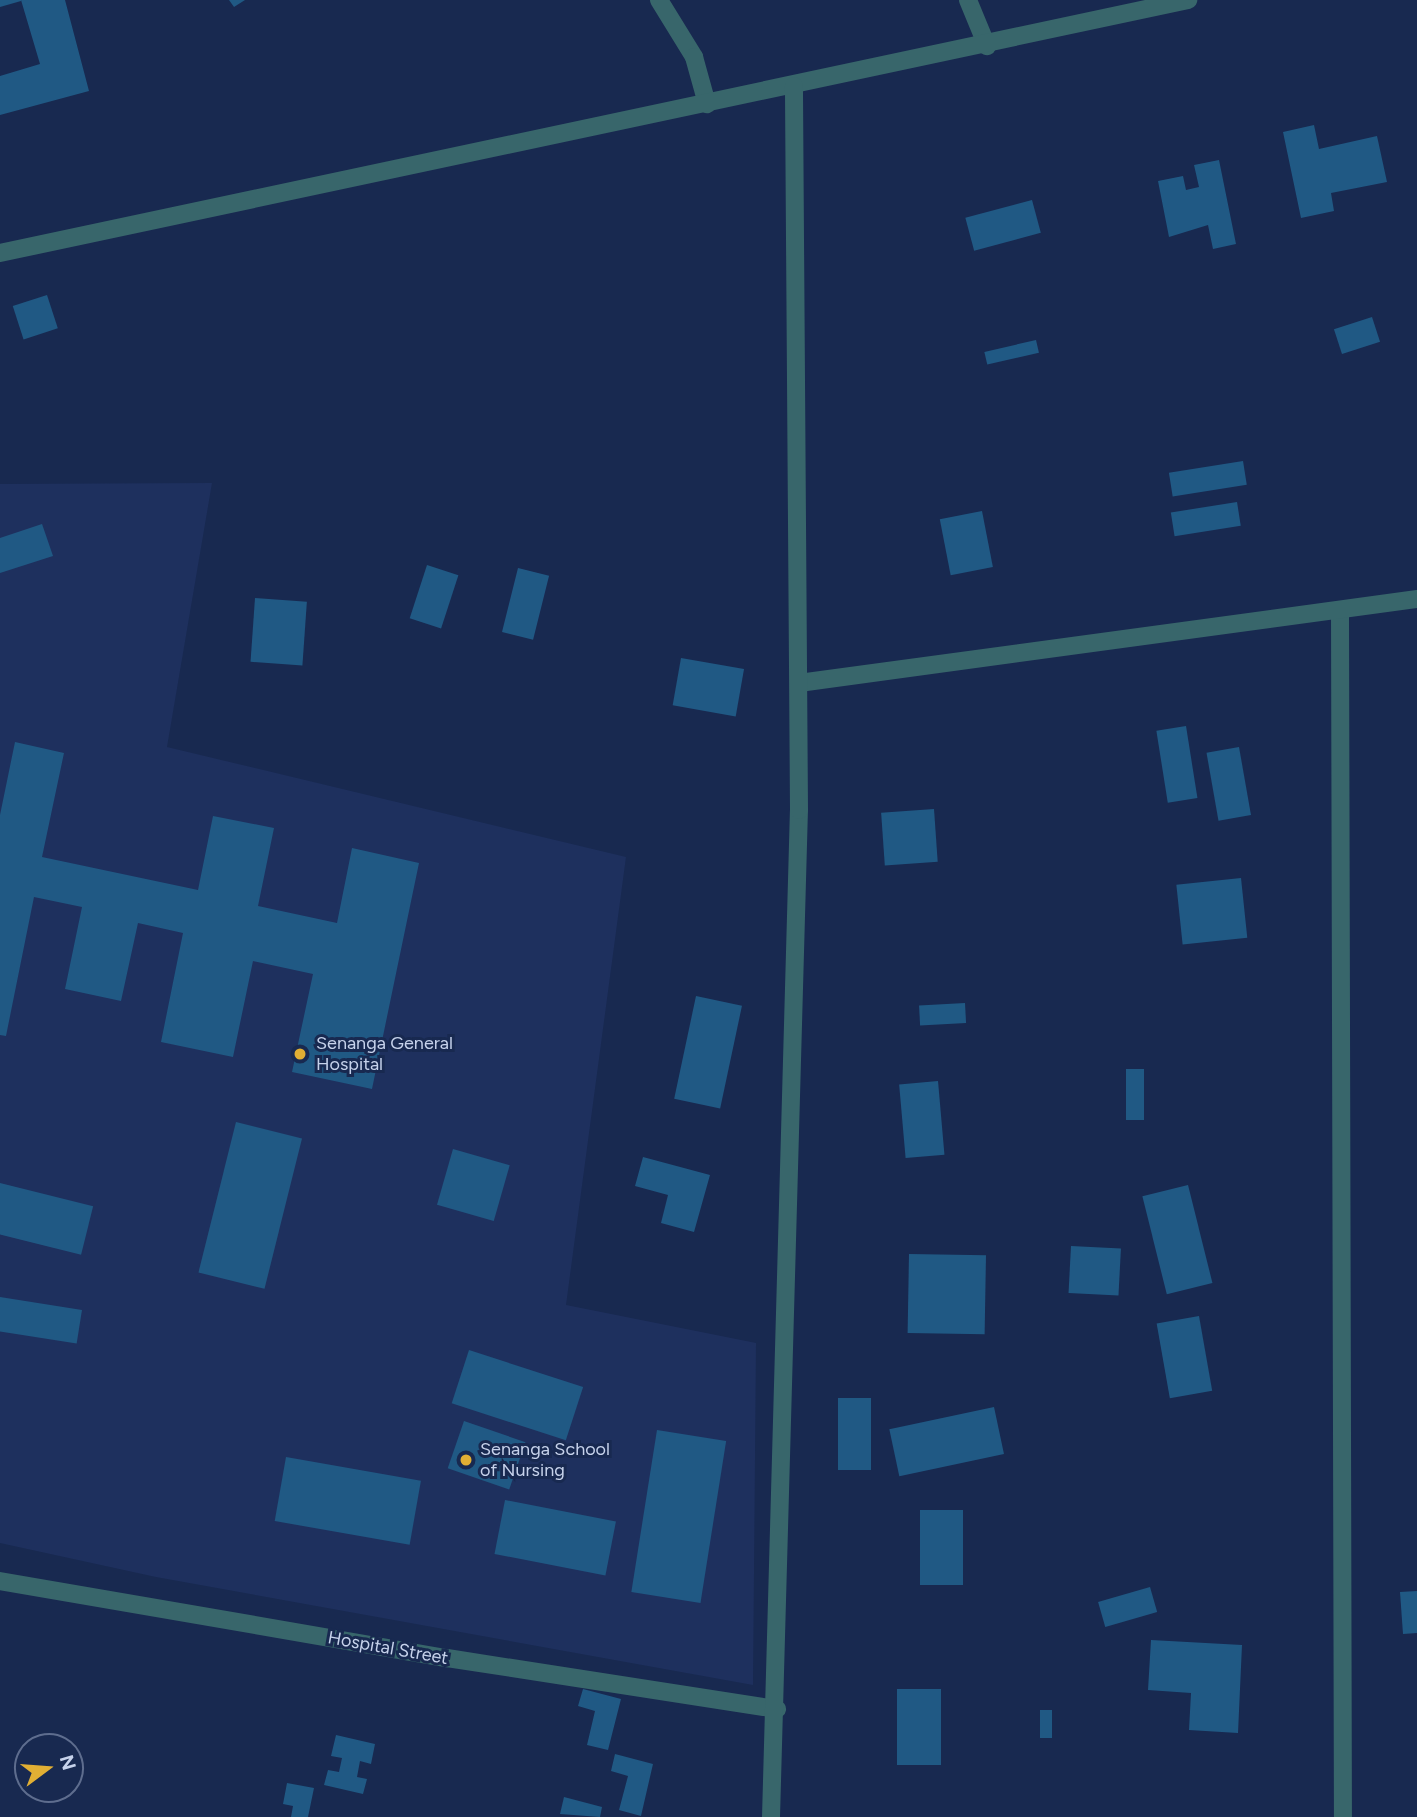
<!DOCTYPE html>
<html>
<head>
<meta charset="utf-8">
<style>
	body { margin:0 }
	#map { position:relative; width:1417px; height:1817px; overflow:hidden; background:#182950; font-family:Figtree,sans-serif }
	div>[style] { position:absolute }
	.built>* { inset:0; background:#1e305e }
	.building>* { inset:0; background:#205984; transform-origin:0 0 }
	.minor>* { height:18px; margin:-9px; padding:0 9px; transform-origin:9px; border-radius:9px; background:#38666b }
	.dots>* { width:19px; height:19px; translate:-50% -50%; box-sizing:border-box; border:4px solid #182950; border-radius:50% }
	span { translate:-50% -50%; white-space:nowrap; text-align:center; line-height:1.15; -webkit-text-stroke:6px #182950; paint-order:stroke }
	.poi-label { font-size:18px; color:#c6d2eb }
	.left { translate:0 -50%; text-align:left }
	.street-label { font-size:18px; color:#c6d2eb }
	.north { position:absolute; left:14px; top:1733px; width:70px; height:70px; box-sizing:border-box; background:#182950; border:2px solid #5e6d8e; border-radius:50%; rotate:74deg; font-size:19px; font-weight:700; line-height:28px; text-align:center; color:#c6d2eb }
	.north::after { content:''; display:block; margin:auto; width:24px; height:32px; background:#e1af34; clip-path:polygon(50% 0,100% 100%,50% 72%,0 100%) }
</style>
</head>
<body>
<div id="map">
	<div class="built">
		<div style="clip-path:polygon(212px 483px,167px 747px,626px 857px,566px 1305px,756px 1343px,753px 1685px,156px 1577px,0 1543px,0 484px)"></div>
	</div>
	<div class="building">
		<div style="clip-path:polygon(0 0,21px 0,21px 1px,0 7px)"></div>
		<div style="clip-path:polygon(21px 0,65px 0,89px 91px,0 115px,0 76px,40px 64px)"></div>
		<div style="clip-path:polygon(229px 0,245px 0,234px 7px)"></div>
		<div style="clip-path:polygon(1314px 125px,1319px 149px,1377px 136px,1387px 182px,1331px 193px,1334px 211px,1301px 218px,1283px 132px)"></div>
		<div style="clip-path:polygon(1219px 160px,1236px 244px,1213px 249px,1208px 225px,1169px 237px,1158px 181px,1183px 176px,1186px 190px,1199px 187px,1194px 165px)"></div>
		<div style="left:1032px;top:200px;width:34px;height:69px;rotate:75deg"></div>
		<div style="left:47px;top:295px;width:35px;height:36px;rotate:72deg"></div>
		<div style="left:1372px;top:317px;width:26px;height:40px;rotate:72deg"></div>
		<div style="left:1036px;top:340px;width:13px;height:53px;rotate:77deg"></div>
		<div style="left:1243px;top:461px;width:24px;height:75px;rotate:81deg"></div>
		<div style="left:1237px;top:502px;width:24px;height:67px;rotate:81deg"></div>
		<div style="left:982px;top:511px;width:57px;height:43px;rotate:79deg"></div>
		<div style="clip-path:polygon(42px 524px,53px 556px,0 573px,0 538px)"></div>
		<div style="left:427px;top:565px;width:33px;height:56px;rotate:18deg"></div>
		<div style="left:518px;top:568px;width:32px;height:66px;rotate:14deg"></div>
		<div style="left:255px;top:598px;width:52px;height:64px;rotate:4deg"></div>
		<div style="left:681px;top:658px;width:64px;height:48px;rotate:10deg"></div>
		<div style="left:1186px;top:726px;width:73px;height:30px;rotate:81deg"></div>
		<div style="clip-path:polygon(15px 742px,64px 753px,42px 857px,198px 890px,213px 816px,274px 828px,258px 906px,337px 923px,352px 848px,419px 863px,372px 1089px,292px 1072px,313px 974px,253px 961px,233px 1057px,161px 1042px,183px 933px,138px 923px,121px 1001px,65px 989px,82px 907px,34px 897px,6px 1036px,0 1035px,0 815px)"></div>
		<div style="left:1239px;top:747px;width:69px;height:33px;rotate:80deg"></div>
		<div style="left:934px;top:809px;width:53px;height:53px;rotate:86deg"></div>
		<div style="left:1241px;top:878px;width:60px;height:65px;rotate:84deg"></div>
		<div style="left:696px;top:996px;width:47px;height:105px;rotate:12deg"></div>
		<div style="left:965px;top:1003px;width:20px;height:46px;rotate:87deg"></div>
		<div style="left:1126px;top:1069px;width:18px;height:51px"></div>
		<div style="left:938px;top:1081px;width:74px;height:39px;rotate:85deg"></div>
		<div style="left:236px;top:1122px;width:68px;height:155px;rotate:14deg"></div>
		<div style="left:453px;top:1149px;width:59px;height:58px;rotate:16deg"></div>
		<div style="clip-path:polygon(643px 1157px,710px 1175px,694px 1232px,661px 1223px,668px 1195px,635px 1186px)"></div>
		<div style="left:0;top:1183px;width:96px;height:50px;rotate:14deg"></div>
		<div style="left:1188px;top:1185px;width:101px;height:47px;rotate:76deg"></div>
		<div style="left:1071px;top:1246px;width:50px;height:47px;rotate:3deg"></div>
		<div style="left:909px;top:1254px;width:77px;height:79px;rotate:1deg"></div>
		<div style="left:0;top:1297px;width:83px;height:34px;rotate:9deg"></div>
		<div style="left:1199px;top:1316px;width:76px;height:43px;rotate:80deg"></div>
		<div style="left:469px;top:1350px;width:120px;height:56px;rotate:18deg"></div>
		<div style="left:838px;top:1398px;width:33px;height:72px"></div>
		<div style="left:994px;top:1407px;width:48px;height:107px;rotate:78deg"></div>
		<div style="left:464px;top:1421px;width:65px;height:50px;rotate:19deg"></div>
		<div style="left:657px;top:1430px;width:70px;height:164px;rotate:9deg"></div>
		<div style="left:286px;top:1457px;width:137px;height:65px;rotate:10deg"></div>
		<div style="left:505px;top:1500px;width:113px;height:55px;rotate:11deg"></div>
		<div style="left:920px;top:1510px;width:43px;height:75px"></div>
		<div style="left:1150px;top:1587px;width:26px;height:54px;rotate:74deg"></div>
		<div style="clip-path:polygon(1417px 1591px,1417px 1633px,1403px 1634px,1400px 1592px)"></div>
		<div style="clip-path:polygon(1151px 1640px,1242px 1645px,1238px 1733px,1189px 1730px,1191px 1693px,1148px 1690px)"></div>
		<div style="clip-path:polygon(583px 1689px,621px 1699px,608px 1750px,587px 1745px,595px 1711px,578px 1706px)"></div>
		<div style="left:897px;top:1689px;width:44px;height:76px"></div>
		<div style="left:1040px;top:1710px;width:12px;height:28px"></div>
		<div style="clip-path:polygon(336px 1735px,375px 1744px,371px 1764px,360px 1761px,357px 1777px,367px 1779px,363px 1794px,324px 1785px,328px 1770px,339px 1772px,342px 1758px,331px 1756px)"></div>
		<div style="clip-path:polygon(615px 1754px,653px 1764px,641px 1816px,619px 1810px,628px 1776px,611px 1771px)"></div>
		<div style="clip-path:polygon(287px 1783px,314px 1788px,308px 1817px,291px 1817px,293px 1806px,283px 1804px)"></div>
		<div style="clip-path:polygon(564px 1797px,602px 1807px,600px 1817px,560px 1814px)"></div>
	</div>
	<div class="minor">
		<div style="left:659px;top:0;width:67px;rotate:58.4deg"></div>
		<div style="left:694px;top:57px;width:49px;rotate:74.5deg"></div>
		<div style="left:968px;top:0;width:50px;rotate:67.6deg"></div>
		<div style="left:0;top:253px;width:1215px;rotate:-12.02deg"></div>
		<div style="left:1340px;top:613px;width:1204px;rotate:89.86deg"></div>
		<div style="left:799px;top:683px;width:624px;rotate:-7.74deg"></div>
		<div style="left:0;top:1581px;width:454px;rotate:9.8deg"></div>
		<div style="left:447px;top:1658px;width:334px;rotate:8.8deg"></div>
		<div style="left:771px;top:1817px;width:1007px;rotate:-88.41deg"></div>
		<div style="left:799px;top:810px;width:724px;rotate:-90.4deg"></div>
	</div>
	<div class="dots">
		<div style="left:300px;top:1054px;background:#e1af34"></div>
		<div style="left:466px;top:1460px;background:#e1af34"></div>
	</div>
	<div class="poi-label">
		<span class="left" style="left:316px;top:1054px">Senanga General<br>Hospital</span>
		<span class="left" style="left:480px;top:1460px">Senanga School<br>of Nursing</span>
	</div>
	<div class="street-label">
		<span style="left:388px;top:1648px;rotate:10deg">Hospital Street</span>
	</div>
	<div class="north">N</div>
</div>
</body>
</html>
